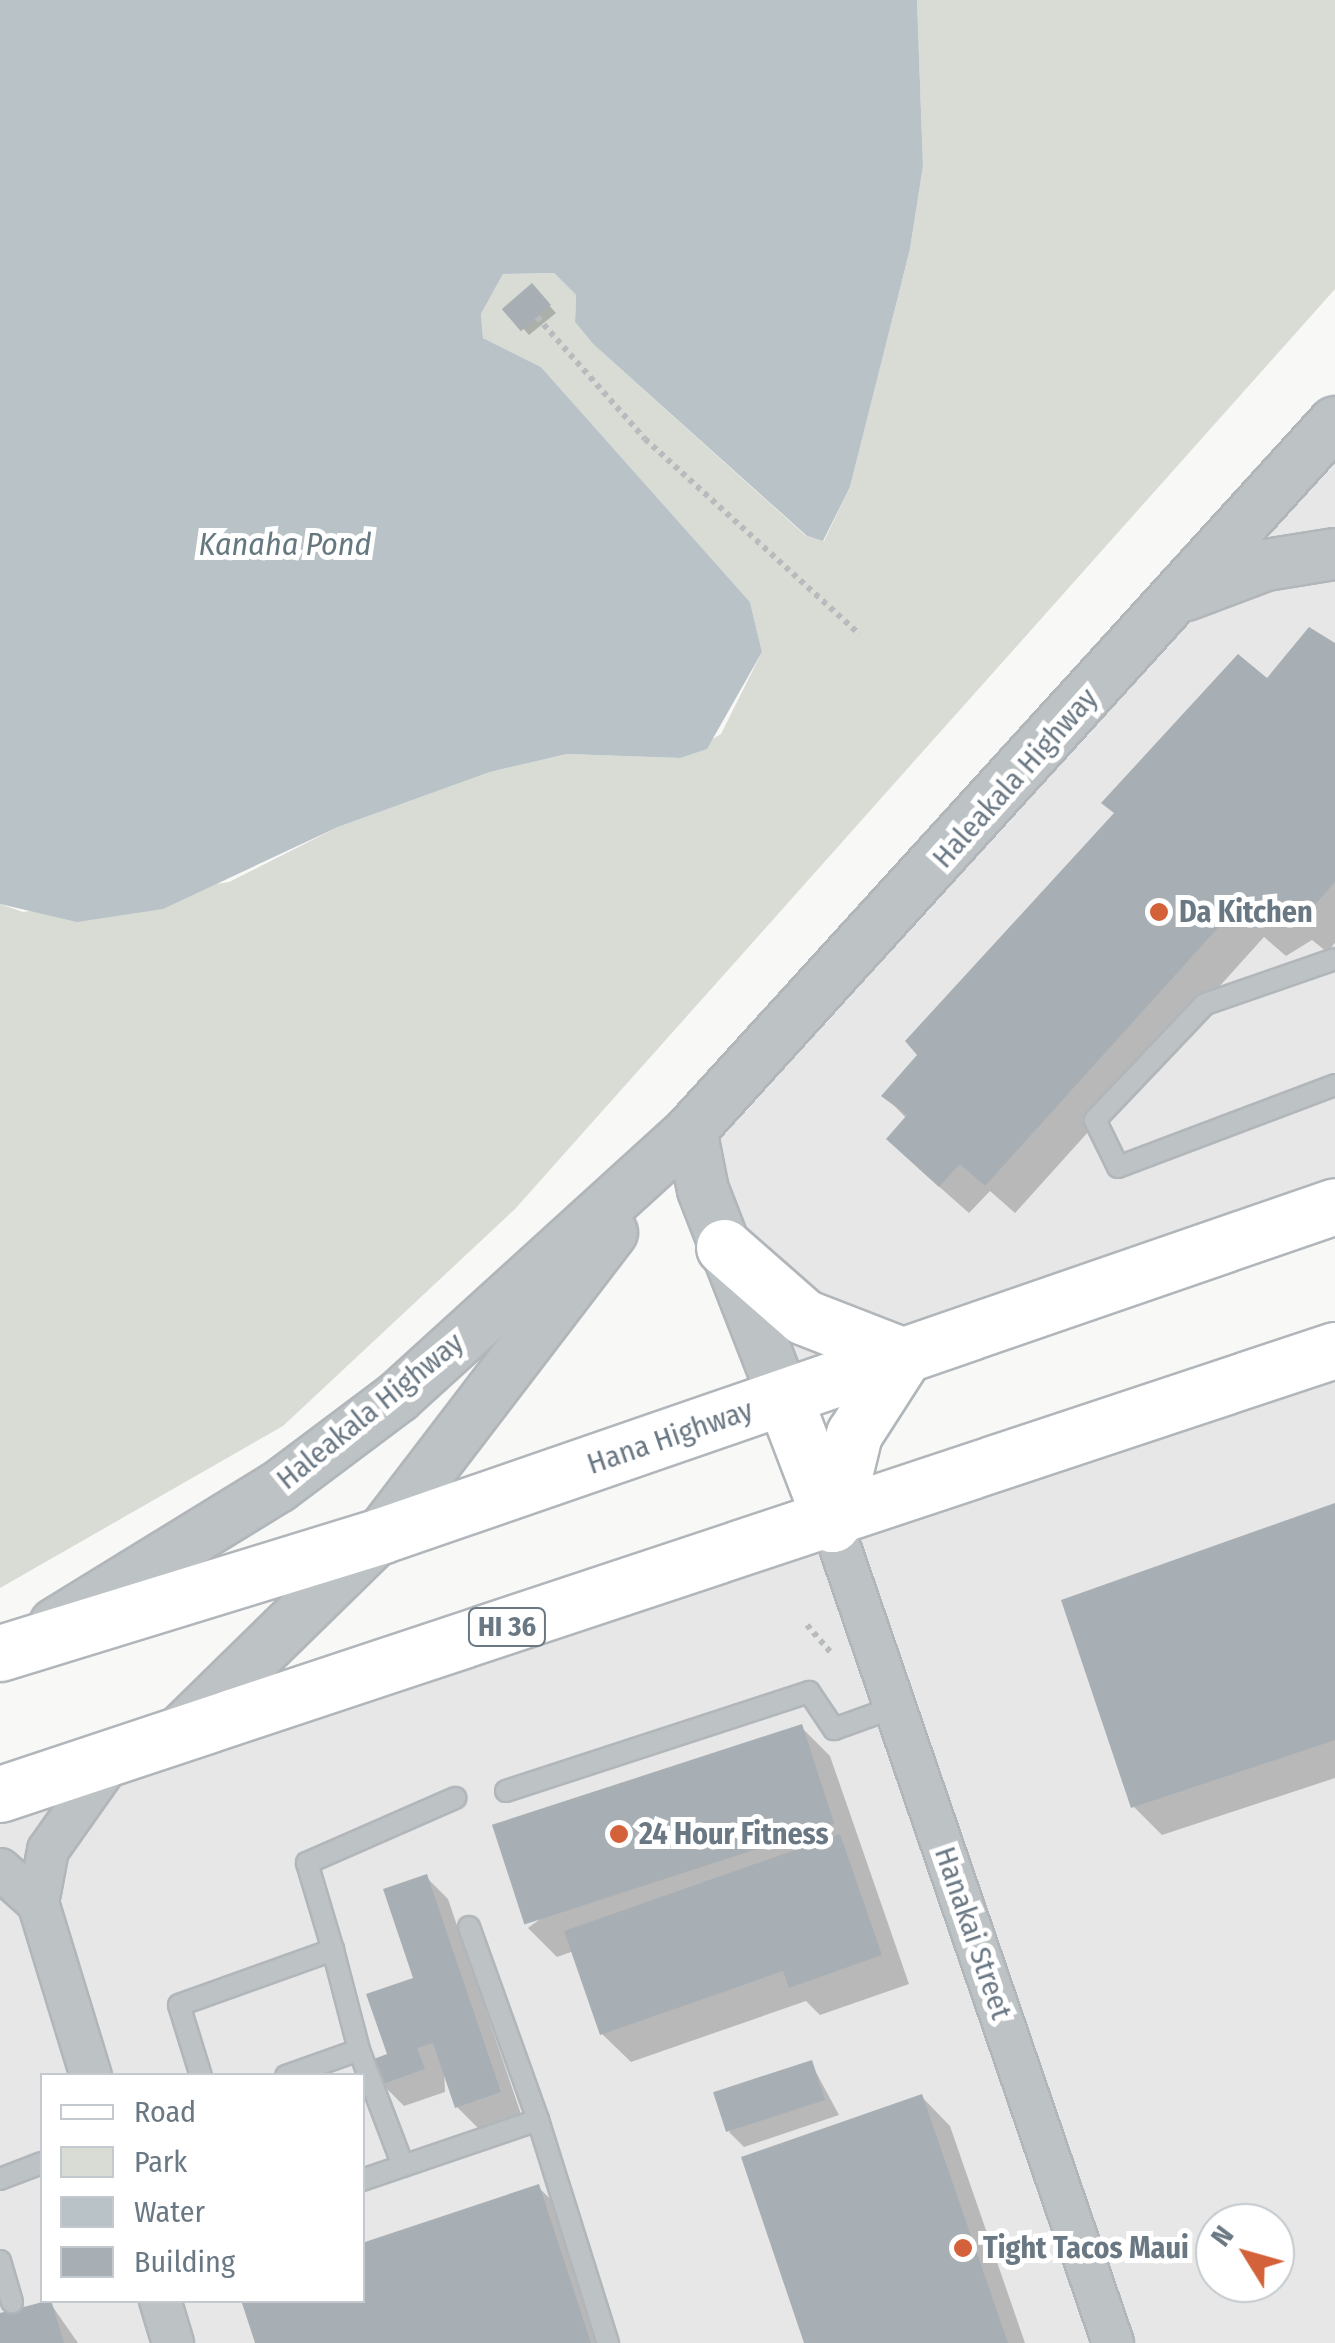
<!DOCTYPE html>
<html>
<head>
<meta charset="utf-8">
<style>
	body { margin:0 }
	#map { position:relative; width:1335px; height:2343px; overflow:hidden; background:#f8f8f6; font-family:"Fira Sans Condensed",sans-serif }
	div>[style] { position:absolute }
	.built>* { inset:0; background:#e6e7e6 }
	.green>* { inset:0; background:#d8dcd5 }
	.water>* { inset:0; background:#b9c3c7 }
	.shadow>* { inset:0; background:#0003 }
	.building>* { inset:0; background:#a8afb4; transform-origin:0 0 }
	.path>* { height:6px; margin-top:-3px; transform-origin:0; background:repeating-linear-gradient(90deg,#b8bbbe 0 5px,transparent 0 10px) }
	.roads { filter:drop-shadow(2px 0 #b1b6ba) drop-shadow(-2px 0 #b1b6ba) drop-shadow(0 2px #b1b6ba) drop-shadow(0 -2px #b1b6ba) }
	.service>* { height:20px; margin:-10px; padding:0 10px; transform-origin:10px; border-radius:10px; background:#bdc2c5 }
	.minor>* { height:40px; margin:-20px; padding:0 20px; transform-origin:20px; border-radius:20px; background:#bdc2c5 }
	.tertiary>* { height:50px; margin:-25px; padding:0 25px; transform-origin:25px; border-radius:25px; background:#bdc2c5 }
	.primary>* { height:55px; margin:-27.5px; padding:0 27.5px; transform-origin:27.5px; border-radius:27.5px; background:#fff }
	.dots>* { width:28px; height:28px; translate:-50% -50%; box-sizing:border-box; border:5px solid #fff; border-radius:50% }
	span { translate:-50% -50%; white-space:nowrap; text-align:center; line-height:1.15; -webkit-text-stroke:10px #fff; paint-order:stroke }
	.shield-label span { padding:2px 8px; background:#fff; border:2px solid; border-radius:8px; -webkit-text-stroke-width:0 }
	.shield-label { font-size:28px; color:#6a7884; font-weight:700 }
	.street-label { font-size:30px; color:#6a7884 }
	.poi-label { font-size:30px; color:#6a7884; font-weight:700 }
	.left { translate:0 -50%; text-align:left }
	.water-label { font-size:32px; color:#66787f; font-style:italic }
	.legend { position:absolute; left:40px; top:2073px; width:325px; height:230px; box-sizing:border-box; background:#fff; border:2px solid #c3c9ce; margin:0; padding:12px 18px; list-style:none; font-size:30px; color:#6a7884 }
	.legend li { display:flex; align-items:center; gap:20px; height:50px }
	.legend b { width:50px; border:2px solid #c3c9ce }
	.north { position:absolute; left:1195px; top:2203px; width:100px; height:100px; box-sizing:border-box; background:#fff; border:2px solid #c3c9ce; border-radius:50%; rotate:307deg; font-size:28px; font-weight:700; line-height:40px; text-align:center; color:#6a7884 }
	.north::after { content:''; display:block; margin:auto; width:35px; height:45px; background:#d3613a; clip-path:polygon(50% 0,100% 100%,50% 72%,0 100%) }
</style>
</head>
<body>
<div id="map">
	<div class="built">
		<div style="clip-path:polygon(1335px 422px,1335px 1206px,784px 1398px,691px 1130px)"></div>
		<div style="clip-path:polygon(evenodd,1335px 1350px,1335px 2343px,0 2343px,0 1794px,1335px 1350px,42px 2076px,362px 2076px,362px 2300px,42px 2300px,42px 2076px,1335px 1350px,1215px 2223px,1275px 2223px,1275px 2283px,1215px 2283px,1215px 2223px)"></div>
	</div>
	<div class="green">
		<div style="clip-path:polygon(917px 0,1335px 0,1335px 289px,515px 1209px,283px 1426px,0 1588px,0 904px,23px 912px,229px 882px,338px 827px,490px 772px,567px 754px,680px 758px,721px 734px,762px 652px,750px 602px,541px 367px,483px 338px,481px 314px,503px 274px,554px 273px,576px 295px,575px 322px,593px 344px,806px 536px,824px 541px,850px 487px,910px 249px,923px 166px)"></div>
	</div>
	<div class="water">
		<div style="clip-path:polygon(0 0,917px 0,923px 166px,910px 249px,850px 487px,823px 541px,807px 536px,593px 344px,575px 322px,576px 295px,554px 273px,503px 274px,481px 314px,483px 338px,541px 367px,750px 602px,762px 652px,707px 749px,680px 758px,567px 754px,490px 772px,338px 827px,163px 909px,77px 922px,0 904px)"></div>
	</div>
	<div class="shadow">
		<div style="clip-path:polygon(538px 293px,556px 313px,529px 335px,506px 309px)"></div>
		<div style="clip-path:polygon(1335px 646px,1335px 943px,1327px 952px,1312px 940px,1286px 956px,1264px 937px,1015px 1213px,990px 1191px,969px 1213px,918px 1168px,907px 1119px,885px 1096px,1267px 681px)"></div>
		<div style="clip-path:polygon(1335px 1506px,1335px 1778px,1162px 1835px,1134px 1807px)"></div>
		<div style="clip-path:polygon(801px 1727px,830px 1756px,909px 1984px,820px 2015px,806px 2001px,631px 2062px,602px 2034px,574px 1951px,557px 1957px,528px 1928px)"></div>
		<div style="clip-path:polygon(426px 1877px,448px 1899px,521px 2114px,479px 2129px,457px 2107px,444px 2068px,445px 2092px,404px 2106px,382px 2084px,416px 1979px)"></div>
		<div style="clip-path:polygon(811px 2063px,839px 2115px,744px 2147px,729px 2132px)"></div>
		<div style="clip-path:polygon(922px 2097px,950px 2126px,1025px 2343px,807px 2343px)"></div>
		<div style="clip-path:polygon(538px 2187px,567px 2215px,609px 2343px,258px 2343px,362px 2300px)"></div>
		<div style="clip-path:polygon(48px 2300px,78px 2343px,0 2343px,0 2316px)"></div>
	</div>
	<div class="building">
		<div style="left:532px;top:283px;width:29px;height:40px;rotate:49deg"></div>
		<div style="clip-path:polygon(1309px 627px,1335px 643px,1335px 882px,1297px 925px,1281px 913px,1256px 928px,1234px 910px,985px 1186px,960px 1164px,939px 1187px,886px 1139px,907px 1115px,881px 1096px,917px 1055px,905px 1041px,1114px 813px,1101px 803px,1238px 654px,1267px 678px)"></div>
		<div style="clip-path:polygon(1335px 1503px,1335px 1740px,1131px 1808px,1061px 1600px)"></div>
		<div style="left:802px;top:1724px;width:105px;height:326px;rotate:72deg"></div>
		<div style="clip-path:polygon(840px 1834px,882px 1955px,789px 1988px,783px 1971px,600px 2035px,564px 1931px)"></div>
		<div style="clip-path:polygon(427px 1874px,501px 2092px,455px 2108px,433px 2043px,417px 2048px,425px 2069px,380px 2085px,371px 2060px,387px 2054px,366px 1994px,413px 1978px,383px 1889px)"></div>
		<div style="left:812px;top:2060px;width:42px;height:104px;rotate:72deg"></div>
		<div style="clip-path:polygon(922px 2094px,1008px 2343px,804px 2343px,741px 2157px)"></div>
		<div style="clip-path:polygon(539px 2184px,591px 2343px,255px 2343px,241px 2300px,362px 2300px,362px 2243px)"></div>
		<div style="clip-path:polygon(51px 2300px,64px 2343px,0 2343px,0 2313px)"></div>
	</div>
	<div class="path">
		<div style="left:537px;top:317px;width:163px;rotate:48.5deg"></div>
		<div style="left:645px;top:439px;width:290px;rotate:42.3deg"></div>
		<div style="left:807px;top:1625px;width:38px;rotate:49deg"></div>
	</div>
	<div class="roads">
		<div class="service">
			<div style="left:1335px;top:959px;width:138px;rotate:160.9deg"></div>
			<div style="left:1205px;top:1004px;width:160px;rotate:133.5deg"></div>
			<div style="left:1095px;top:1120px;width:52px;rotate:63.9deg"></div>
			<div style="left:1118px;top:1167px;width:232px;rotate:-20.7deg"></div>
			<div style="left:506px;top:1791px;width:319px;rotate:-18.1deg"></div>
			<div style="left:809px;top:1692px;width:45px;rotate:56deg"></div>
			<div style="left:834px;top:1729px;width:65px;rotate:-19.8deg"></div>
			<div style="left:469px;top:1927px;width:205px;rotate:70.3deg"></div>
			<div style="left:333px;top:1950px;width:103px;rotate:75.4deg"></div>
			<div style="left:201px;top:2076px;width:74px;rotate:-107.2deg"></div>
			<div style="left:179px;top:2005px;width:164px;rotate:-19.7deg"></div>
			<div style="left:333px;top:1950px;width:91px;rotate:-106.6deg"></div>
			<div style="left:307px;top:1863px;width:162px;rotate:-23.7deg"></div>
			<div style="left:286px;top:2076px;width:77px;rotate:-19.6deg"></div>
			<div style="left:359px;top:2050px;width:124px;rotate:69.2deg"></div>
			<div style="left:0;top:2179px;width:45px;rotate:-20.9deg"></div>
			<div style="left:362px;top:2180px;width:186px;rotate:-18.8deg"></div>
			<div style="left:538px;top:2120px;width:234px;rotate:72.6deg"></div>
			<div style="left:0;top:2261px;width:43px;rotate:73.7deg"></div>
		</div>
		<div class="minor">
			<div style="left:832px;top:1524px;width:866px;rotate:71.06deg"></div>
			<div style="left:0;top:1869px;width:51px;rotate:41.8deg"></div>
			<div style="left:91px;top:2076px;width:181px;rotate:-107deg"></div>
			<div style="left:38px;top:1903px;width:54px;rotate:-79.3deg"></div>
			<div style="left:48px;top:1850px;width:116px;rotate:-54.8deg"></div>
			<div style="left:160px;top:2300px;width:45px;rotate:73.2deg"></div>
		</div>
		<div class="tertiary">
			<div style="left:1186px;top:595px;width:85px;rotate:-20.6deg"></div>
			<div style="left:1266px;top:565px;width:70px;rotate:-9.1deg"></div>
			<div style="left:691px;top:1130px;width:61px;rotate:78.7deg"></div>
			<div style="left:703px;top:1190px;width:223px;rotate:68.7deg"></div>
			<div style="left:55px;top:1624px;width:262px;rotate:-31.6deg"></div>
			<div style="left:278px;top:1487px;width:150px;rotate:-36.9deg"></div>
			<div style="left:398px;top:1397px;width:396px;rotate:-42.3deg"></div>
			<div style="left:691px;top:1130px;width:957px;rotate:-47.71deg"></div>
			<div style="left:183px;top:1729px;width:276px;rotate:-44.4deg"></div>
			<div style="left:380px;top:1536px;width:382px;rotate:-52.6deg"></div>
		</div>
		<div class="primary">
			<div style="left:724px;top:1247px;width:106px;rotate:41.2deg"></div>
			<div style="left:804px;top:1317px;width:107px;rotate:21.3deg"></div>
			<div style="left:784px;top:1398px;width:135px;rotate:69.1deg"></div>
			<div style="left:832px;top:1524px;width:93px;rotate:-76.3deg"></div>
			<div style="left:854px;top:1434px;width:93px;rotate:-57.3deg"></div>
			<div style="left:0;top:1653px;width:398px;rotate:-17.1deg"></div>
			<div style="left:380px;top:1536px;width:1010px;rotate:-19.06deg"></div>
			<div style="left:0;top:1794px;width:1407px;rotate:-18.4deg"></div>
		</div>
	</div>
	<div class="dots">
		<div style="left:1159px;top:912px;background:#d3613a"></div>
		<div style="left:619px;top:1834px;background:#d3613a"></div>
		<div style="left:963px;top:2248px;background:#d3613a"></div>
	</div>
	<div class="shield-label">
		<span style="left:507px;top:1627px">HI 36</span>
	</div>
	<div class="street-label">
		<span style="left:1015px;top:778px;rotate:-48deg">Haleakala Highway</span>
		<span style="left:370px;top:1411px;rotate:-39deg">Haleakala Highway</span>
		<span style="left:670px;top:1437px;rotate:-19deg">Hana Highway</span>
		<span style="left:973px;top:1933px;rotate:71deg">Hanakai Street</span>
	</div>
	<div class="poi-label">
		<span class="left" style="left:1179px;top:912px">Da Kitchen</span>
		<span class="left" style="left:639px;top:1834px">24 Hour Fitness</span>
		<span class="left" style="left:983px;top:2248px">Tight Tacos Maui</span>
	</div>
	<div class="water-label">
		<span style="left:285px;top:544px">Kanaha Pond</span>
	</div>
	<ul class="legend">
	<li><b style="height:12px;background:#fff"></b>Road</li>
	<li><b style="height:28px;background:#d8dcd5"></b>Park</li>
	<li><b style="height:28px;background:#b9c3c7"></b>Water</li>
	<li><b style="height:28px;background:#a8afb4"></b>Building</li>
	</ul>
	<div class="north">N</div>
</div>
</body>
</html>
